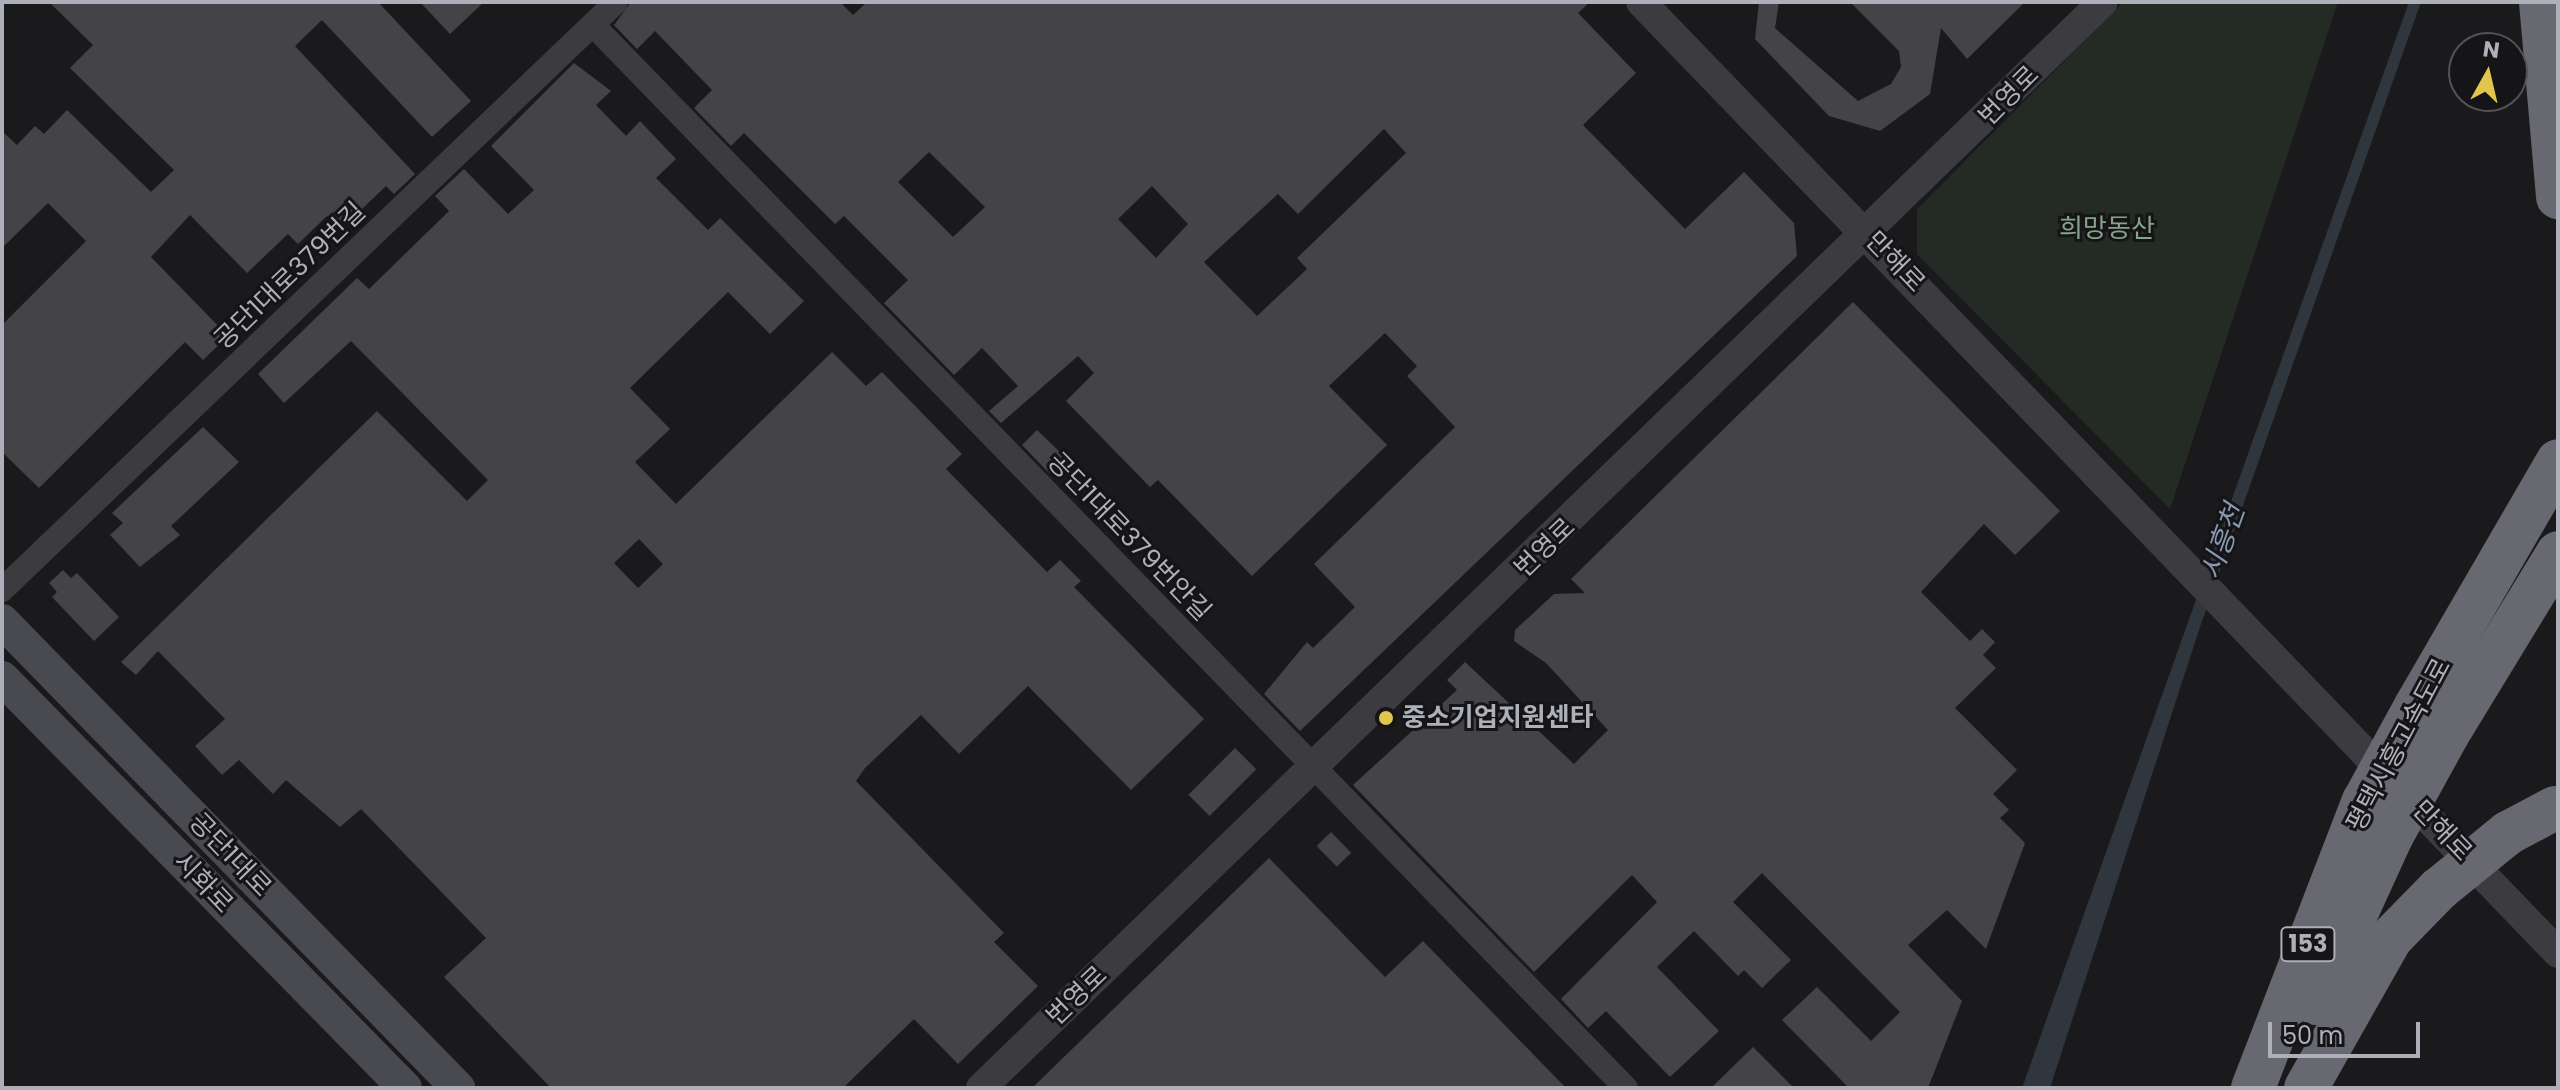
<!DOCTYPE html>
<html>
<head>
<meta charset="utf-8">
<style>
	body { margin:0 }
	#map { position:relative; width:2560px; height:1090px; overflow:hidden; background:#1a191b; font-family:Poppins,"Noto Sans KR",sans-serif }
	div>[style] { position:absolute }
	.green>* { inset:0; background:#242b25 }
	.water>* { inset:0; background:#30363e }
	.building>* { inset:0; background:#444448; transform-origin:0 0 }
	.minor>* { height:24px; margin:-12px; padding:0 12px; transform-origin:12px; border-radius:12px; background:#3b3b40 }
	.tertiary>* { height:30px; margin:-15px; padding:0 15px; transform-origin:15px; border-radius:15px; background:#3b3b40 }
	.secondary>* { height:34px; margin:-17px; padding:0 17px; transform-origin:17px; border-radius:17px; background:#494950 }
	.motorway>* { height:44px; margin:-22px; padding:0 22px; transform-origin:22px; border-radius:22px; background:#676870 }
	.motorway-bridge>* { height:44px; margin:-22px; padding:0 22px; transform-origin:22px; border-radius:22px; background:#676870 }
	.dots>* { width:22px; height:22px; translate:-50% -50%; box-sizing:border-box; border:4px solid #151416; border-radius:50% }
	span { translate:-50% -50%; white-space:nowrap; text-align:center; line-height:1.15; -webkit-text-stroke:6px #151416; paint-order:stroke }
	.shield-label span { padding:2px 6px; background:#151416; border:2px solid; border-radius:6px; -webkit-text-stroke-width:0 }
	.shield-label { font-size:24px; color:#adafb9; font-weight:700 }
	.street-label { font-size:26px; color:#adafb9 }
	.park-label { font-size:26px; color:#86a28c }
	.poi-label { font-size:26px; color:#adafb9; font-weight:700 }
	.left { translate:0 -50%; text-align:left }
	.water-label { font-size:28px; color:#8897b0; font-style:italic }
	.frame { position:absolute; inset:0; border:4px solid #adafb9; pointer-events:none }
	.north { position:absolute; left:2448px; top:32px; width:80px; height:80px; box-sizing:border-box; background:#151416; border:2px solid #525257; border-radius:50%; rotate:8deg; font-size:22px; font-weight:700; line-height:32px; text-align:center; color:#adafb9 }
	.north::after { content:''; display:block; margin:auto; width:28px; height:36px; background:#e0c64c; clip-path:polygon(50% 0,100% 100%,50% 72%,0 100%) }
	.scale { position:absolute; left:2268px; top:1022px; width:152px; height:36px; box-sizing:border-box; border:4px solid #adafb9; border-top:0; padding-left:10px; font-size:24px; line-height:28px; white-space:nowrap; color:#adafb9; -webkit-text-stroke:6px #151416; paint-order:stroke }
</style>
</head>
<body>
<div id="map">
	<div class="green">
		<div style="clip-path:polygon(2123px 2px,2338px 2px,2170px 509px,1917px 254px,1917px 209px)"></div>
	</div>
	<div class="water">
		<div style="clip-path:polygon(2409px 2px,2421px 2px,2200px 627px,2050px 1088px,2022px 1088px)"></div>
	</div>
	<div class="building">
		<div style="clip-path:polygon(49px 2px,378px 2px,471px 101px,432px 137px,322px 20px,295px 46px,415px 174px,394px 194px,386px 186px,340px 230px,327px 216px,298px 244px,288px 234px,247px 273px,190px 215px,151px 257px,228px 336px,203px 360px,185px 342px,39px 488px,2px 452px,2px 325px,86px 241px,48px 203px,2px 248px,2px 131px,17px 145px,35px 126px,44px 134px,67px 110px,151px 192px,174px 170px,70px 68px,93px 45px)"></div>
		<div style="clip-path:polygon(420px 2px,484px 2px,450px 34px)"></div>
		<div style="clip-path:polygon(evenodd,631px 2px,840px 2px,853px 15px,867px 2px,1590px 2px,1578px 13px,1636px 73px,1583px 125px,1685px 229px,1744px 172px,1794px 223px,1797px 256px,1300px 731px,1264px 694px,1307px 642px,1313px 648px,1355px 607px,1314px 564px,1455px 427px,1407px 376px,1417px 366px,1385px 333px,1329px 386px,1387px 445px,1252px 576px,1158px 480px,1150px 487px,1066px 401px,1094px 373px,1078px 356px,1001px 423px,989px 411px,1018px 386px,982px 348px,954px 375px,884px 303px,908px 280px,844px 216px,835px 224px,744px 133px,731px 146px,694px 108px,712px 90px,655px 31px,637px 49px,614px 25px,631px 2px,1384px 129px,1406px 153px,1297px 258px,1307px 269px,1257px 316px,1204px 262px,1278px 194px,1298px 214px,1384px 129px,631px 2px,929px 152px,985px 207px,953px 237px,898px 182px,929px 152px,631px 2px,1152px 186px,1188px 224px,1156px 258px,1118px 219px,1152px 186px)"></div>
		<div style="clip-path:polygon(1759px 2px,1779px 2px,1775px 28px,1858px 101px,1891px 84px,1901px 67px,1899px 51px,1850px 2px,2025px 2px,1967px 59px,1941px 28px,1930px 94px,1880px 131px,1829px 116px,1755px 39px)"></div>
		<div style="clip-path:polygon(evenodd,574px 63px,611px 91px,596px 105px,626px 136px,640px 121px,676px 159px,656px 178px,708px 230px,720px 218px,804px 301px,770px 334px,728px 292px,630px 388px,670px 429px,635px 462px,676px 504px,832px 352px,866px 386px,882px 372px,962px 454px,946px 469px,1047px 572px,1060px 560px,1081px 581px,1074px 587px,1204px 719px,1131px 790px,1028px 686px,959px 754px,921px 715px,865px 768px,856px 781px,1004px 933px,994px 942px,1038px 986px,958px 1064px,914px 1019px,843px 1088px,551px 1088px,444px 977px,486px 938px,361px 809px,340px 827px,286px 780px,273px 794px,239px 760px,222px 775px,195px 746px,225px 719px,158px 651px,136px 675px,121px 662px,377px 411px,467px 501px,488px 480px,351px 341px,284px 403px,258px 374px,357px 278px,369px 289px,449px 211px,435px 196px,464px 169px,508px 214px,534px 190px,491px 146px,574px 63px,639px 539px,663px 564px,638px 588px,614px 563px,639px 539px)"></div>
		<div style="clip-path:polygon(1853px 302px,2060px 511px,2015px 555px,1984px 524px,1921px 592px,1970px 641px,1982px 629px,1995px 642px,1983px 655px,1996px 668px,1955px 708px,2017px 770px,1993px 794px,2009px 810px,2000px 818px,2025px 843px,1986px 949px,1947px 910px,1908px 945px,1962px 1001px,1928px 1088px,1849px 1088px,1782px 1020px,1817px 987px,1871px 1041px,1900px 1012px,1762px 873px,1733px 902px,1791px 960px,1762px 988px,1744px 970px,1738px 976px,1694px 931px,1657px 967px,1719px 1031px,1670px 1077px,1606px 1011px,1588px 1028px,1561px 999px,1657px 902px,1632px 875px,1534px 972px,1353px 785px,1457px 690px,1447px 680px,1465px 662px,1574px 764px,1608px 730px,1546px 663px,1514px 641px,1515px 630px,1554px 594px,1585px 593px,1571px 579px)"></div>
		<div style="clip-path:polygon(203px 427px,239px 462px,171px 526px,180px 535px,140px 567px,110px 535px,123px 523px,112px 513px)"></div>
		<div style="clip-path:polygon(1037px 430px,1063px 455px,1050px 474px,1022px 445px)"></div>
		<div style="clip-path:polygon(63px 570px,71px 578px,77px 573px,119px 617px,94px 641px,52px 597px,57px 592px,49px 583px)"></div>
		<div style="left:1235px;top:748px;width:30px;height:66px;rotate:45deg"></div>
		<div style="left:1331px;top:832px;width:29px;height:20px;rotate:46deg"></div>
		<div style="clip-path:polygon(1269px 858px,1385px 977px,1423px 941px,1566px 1088px,1032px 1088px)"></div>
		<div style="clip-path:polygon(1753px 1047px,1794px 1088px,1711px 1088px)"></div>
	</div>
	<div class="minor">
		<div style="left:593px;top:25px;width:1482px;rotate:45.82deg"></div>
		<div style="left:2px;top:590px;width:850px;rotate:-43.76deg"></div>
	</div>
	<div class="tertiary">
		<div style="left:1641px;top:2px;width:1321px;rotate:46.04deg"></div>
		<div style="left:981px;top:1088px;width:1561px;rotate:-44.07deg"></div>
	</div>
	<div class="secondary">
		<div style="left:2px;top:621px;width:653px;rotate:45.68deg"></div>
		<div style="left:2px;top:678px;width:575px;rotate:45.49deg"></div>
	</div>
	<div class="motorway">
		<div style="left:2541px;top:2px;width:196px;rotate:85deg"></div>
		<div style="left:2416px;top:706px;width:283px;rotate:-59.9deg"></div>
		<div style="left:2447px;top:735px;width:213px;rotate:-58.6deg"></div>
		<div style="left:2315px;top:1003px;width:183px;rotate:-65.4deg"></div>
		<div style="left:2253px;top:1088px;width:308px;rotate:-68.9deg"></div>
		<div style="left:2306px;top:1088px;width:172px;rotate:-60.5deg"></div>
		<div style="left:2391px;top:938px;width:69px;rotate:-45.6deg"></div>
	</div>
	<div class="motorway-bridge">
		<div style="left:2364px;top:801px;width:108px;rotate:-61.3deg"></div>
		<div style="left:2391px;top:837px;width:116px;rotate:-61.2deg"></div>
		<div style="left:2439px;top:889px;width:89px;rotate:-39.1deg"></div>
		<div style="left:2508px;top:833px;width:53px;rotate:-28deg"></div>
	</div>
	<div class="dots">
		<div style="left:1386px;top:718px;background:#e0c64c"></div>
	</div>
	<div class="shield-label">
		<span style="left:2308px;top:944px">153</span>
	</div>
	<div class="street-label">
		<span style="left:2009px;top:96px;rotate:-45deg">번영로</span>
		<span style="left:1895px;top:262px;rotate:46deg">만해로</span>
		<span style="left:290px;top:276px;rotate:-44deg">공단1대로379번길</span>
		<span style="left:1129px;top:537px;rotate:46deg">공단1대로379번안길</span>
		<span style="left:1545px;top:548px;rotate:-44deg">번영로</span>
		<span style="left:2399px;top:745px;rotate:-62deg">평택시흥고속도로</span>
		<span style="left:2442px;top:831px;rotate:46deg">만해로</span>
		<span style="left:230px;top:855px;rotate:46deg">공단1대로</span>
		<span style="left:203px;top:883px;rotate:46deg">시화로</span>
		<span style="left:1077px;top:996px;rotate:-44deg">번영로</span>
	</div>
	<div class="park-label">
		<span style="left:2107px;top:229px">희망동산</span>
	</div>
	<div class="poi-label">
		<span class="left" style="left:1402px;top:718px">중소기업지원센타</span>
	</div>
	<div class="water-label">
		<span style="left:2223px;top:542px;rotate:-70deg">시흥천</span>
	</div>
	<div class="frame"></div>
	<div class="north">N</div>
	<div class="scale">50 m</div>
</div>
</body>
</html>
